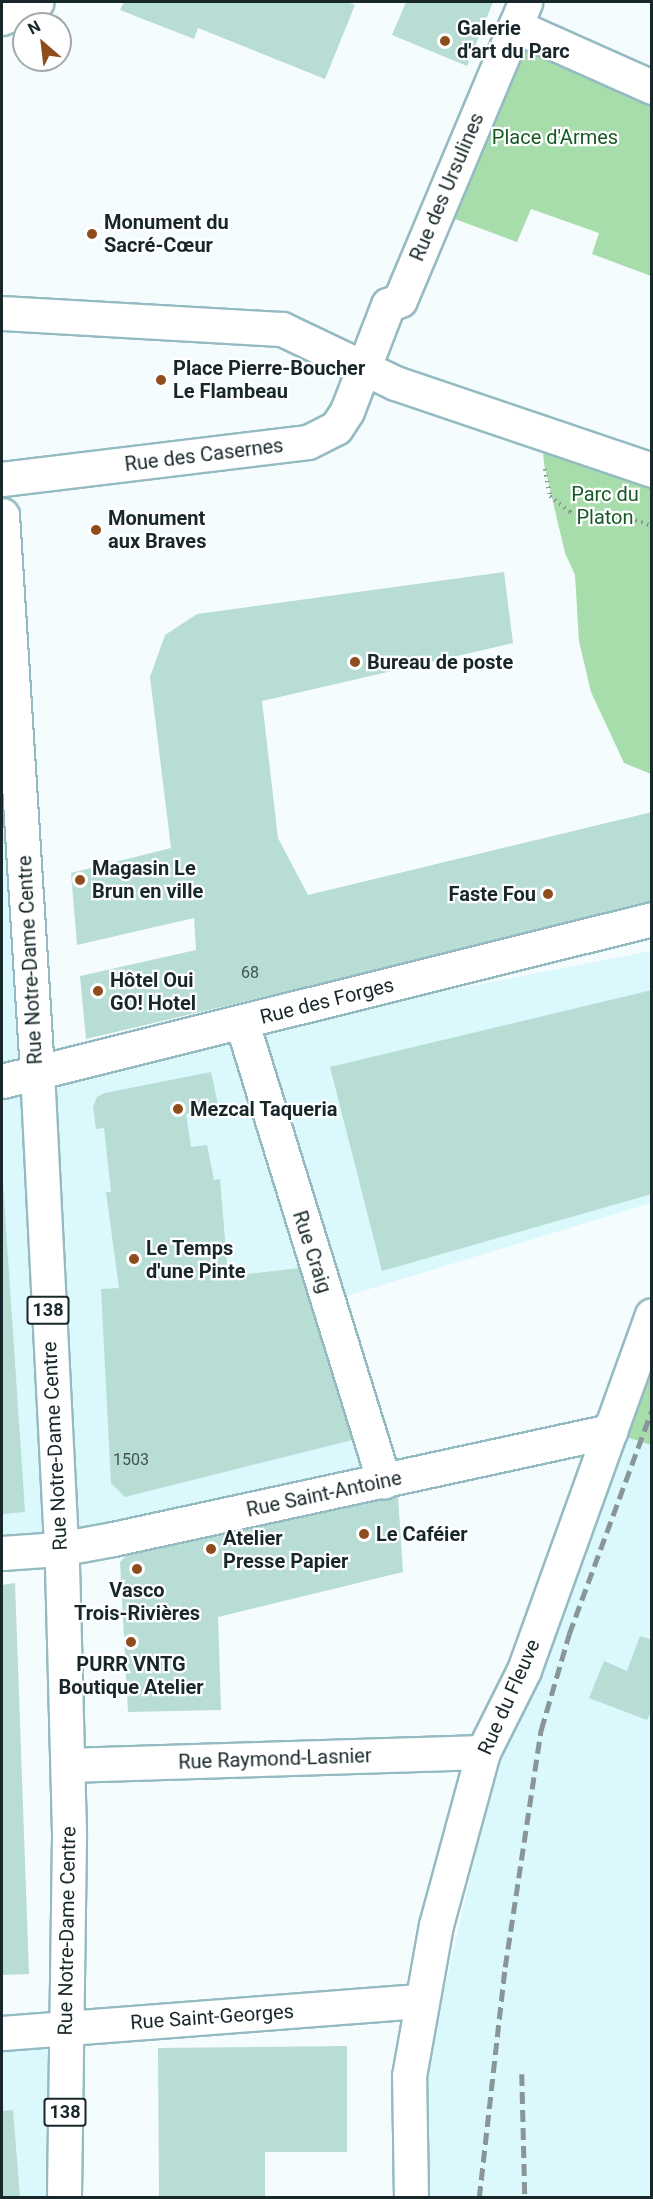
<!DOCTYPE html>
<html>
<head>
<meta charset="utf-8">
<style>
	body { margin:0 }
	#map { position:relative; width:653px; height:2199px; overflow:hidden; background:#f5fcfe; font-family:Roboto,sans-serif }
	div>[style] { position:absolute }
	.built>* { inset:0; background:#dbf8fd }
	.green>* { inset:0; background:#a6ddab }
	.building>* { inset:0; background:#b7ddd4 }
	.path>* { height:4px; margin-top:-2px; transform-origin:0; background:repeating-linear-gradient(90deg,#869193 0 1.5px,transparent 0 6px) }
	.roads { filter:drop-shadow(2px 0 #95bbc2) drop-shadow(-2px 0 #95bbc2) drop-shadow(0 2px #95bbc2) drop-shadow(0 -2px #95bbc2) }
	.minor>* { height:33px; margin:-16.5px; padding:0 16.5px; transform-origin:16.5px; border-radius:16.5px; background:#fff }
	.major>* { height:33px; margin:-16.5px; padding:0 16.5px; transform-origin:16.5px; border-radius:16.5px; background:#fff }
	.rail>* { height:4.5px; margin-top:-2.25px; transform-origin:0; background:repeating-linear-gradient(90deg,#8a9597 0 12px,transparent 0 18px) }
	.dots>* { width:16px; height:16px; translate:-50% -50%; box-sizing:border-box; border:3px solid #fff; border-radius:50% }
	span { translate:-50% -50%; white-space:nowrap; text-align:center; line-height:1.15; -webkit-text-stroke:4.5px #fff; paint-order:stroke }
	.number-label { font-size:16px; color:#405454 }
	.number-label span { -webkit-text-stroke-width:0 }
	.shield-label span { padding:2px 4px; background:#fff; border:2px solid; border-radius:4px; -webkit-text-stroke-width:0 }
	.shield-label { font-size:18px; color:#18272a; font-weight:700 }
	.poi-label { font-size:20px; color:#18272a; font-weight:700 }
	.left { translate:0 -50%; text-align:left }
	.right { translate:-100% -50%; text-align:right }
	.park-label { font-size:20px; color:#165925 }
	.street-label { font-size:20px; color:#18272a }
	.frame { position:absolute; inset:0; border:3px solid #18272a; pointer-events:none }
	.north { position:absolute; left:12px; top:12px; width:60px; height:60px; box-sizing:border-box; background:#fff; border:2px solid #a3a9aa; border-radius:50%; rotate:332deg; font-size:16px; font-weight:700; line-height:24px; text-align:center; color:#18272a }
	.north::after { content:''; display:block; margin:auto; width:21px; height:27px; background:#8f4c1c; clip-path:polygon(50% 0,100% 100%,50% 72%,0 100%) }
</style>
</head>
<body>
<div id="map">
	<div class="built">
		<div style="clip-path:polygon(2px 652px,31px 1067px,2px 1076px)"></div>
		<div style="clip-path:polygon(651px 951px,651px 1203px,340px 1298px,239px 1031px)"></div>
		<div style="clip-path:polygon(236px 1031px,404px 1480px,60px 1548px,41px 1076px)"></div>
		<div style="clip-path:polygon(34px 1076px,57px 1548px,2px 1551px,2px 1086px)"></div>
		<div style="clip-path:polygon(620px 1435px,652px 1445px,651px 2197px,421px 2198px,422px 2087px,497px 1762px)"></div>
		<div style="clip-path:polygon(86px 2036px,69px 2197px,2px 2198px,2px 2044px)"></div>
	</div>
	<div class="green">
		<div style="clip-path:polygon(511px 39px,651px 95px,651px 276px,592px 254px,599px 233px,531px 209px,517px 242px,439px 213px)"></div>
		<div style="clip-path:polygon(542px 438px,651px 473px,651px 774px,624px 763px,591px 692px,579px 641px,575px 575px,565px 553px,544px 464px)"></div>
		<div style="clip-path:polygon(651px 1345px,651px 1445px,620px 1435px)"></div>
	</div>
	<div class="building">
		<div style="clip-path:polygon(124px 2px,347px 2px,355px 5px,325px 79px,198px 28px,194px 39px,120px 10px)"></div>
		<div style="clip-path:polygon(406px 2px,493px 2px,467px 66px,392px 35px)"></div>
		<div style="clip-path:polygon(504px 572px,513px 643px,262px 701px,278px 838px,308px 895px,652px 812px,652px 905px,86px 1039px,80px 976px,196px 950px,194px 918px,77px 945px,71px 873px,171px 848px,150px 677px,165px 635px,197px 614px)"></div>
		<div style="clip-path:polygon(652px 990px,652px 1194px,382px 1271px,330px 1067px)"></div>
		<div style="clip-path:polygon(211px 1072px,219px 1109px,186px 1114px,191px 1147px,207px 1145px,214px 1180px,220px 1179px,228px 1276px,310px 1267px,360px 1438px,125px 1497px,111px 1483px,101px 1289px,119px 1288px,106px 1192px,111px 1192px,104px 1128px,96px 1129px,93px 1107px,97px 1097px,105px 1093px)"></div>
		<div style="clip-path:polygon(2px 1169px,25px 1512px,2px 1514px)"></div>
		<div style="clip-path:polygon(398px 1496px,403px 1572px,218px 1617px,221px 1710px,128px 1712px,120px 1562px,130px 1551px)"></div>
		<div style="clip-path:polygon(15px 1583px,29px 1974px,2px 1975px,2px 1585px)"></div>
		<div style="clip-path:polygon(640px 1636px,652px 1640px,652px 1710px,647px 1720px,589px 1698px,604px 1661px,627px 1671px)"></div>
		<div style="clip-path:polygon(347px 2046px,347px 2152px,265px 2152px,265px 2198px,159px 2198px,158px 2048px)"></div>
		<div style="clip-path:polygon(13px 2110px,20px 2198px,2px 2198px,2px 2111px)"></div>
	</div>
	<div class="path">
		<div style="left:545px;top:469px;width:27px;rotate:80deg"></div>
		<div style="left:550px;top:496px;width:26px;rotate:39deg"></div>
		<div style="left:570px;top:512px;width:60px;rotate:5.7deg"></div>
		<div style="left:630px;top:518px;width:23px;rotate:20deg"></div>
	</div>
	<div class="roads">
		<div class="minor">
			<div style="left:2px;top:18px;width:38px;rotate:-25deg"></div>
			<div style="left:515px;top:26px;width:150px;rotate:24deg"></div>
			<div style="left:2px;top:313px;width:280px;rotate:3.3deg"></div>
			<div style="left:282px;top:329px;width:125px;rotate:25.5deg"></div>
			<div style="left:395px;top:383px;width:271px;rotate:18.7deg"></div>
			<div style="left:2px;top:479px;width:308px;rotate:-6.9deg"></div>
			<div style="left:308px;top:442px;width:31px;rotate:-27deg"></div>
			<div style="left:336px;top:428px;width:20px;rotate:-57deg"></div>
			<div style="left:347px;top:411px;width:114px;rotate:-68.9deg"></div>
			<div style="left:388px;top:305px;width:13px;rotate:-23deg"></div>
			<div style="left:400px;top:300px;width:323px;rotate:-67.2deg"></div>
			<div style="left:242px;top:1023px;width:480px;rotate:72.8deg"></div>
			<div style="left:2px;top:1081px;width:670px;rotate:-13.99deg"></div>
			<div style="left:2px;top:1553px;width:57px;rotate:-4deg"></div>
			<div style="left:59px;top:1549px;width:55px;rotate:-10.5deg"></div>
			<div style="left:113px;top:1539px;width:509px;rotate:-12.26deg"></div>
			<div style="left:68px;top:1765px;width:415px;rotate:-1.8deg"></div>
			<div style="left:2px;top:2033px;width:421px;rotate:-4.4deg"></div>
			<div style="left:411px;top:2198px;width:122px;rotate:-90.9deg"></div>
			<div style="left:409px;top:2076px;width:153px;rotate:-79.9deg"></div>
			<div style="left:436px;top:1925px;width:179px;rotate:-74.8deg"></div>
			<div style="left:483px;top:1752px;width:92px;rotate:-63.4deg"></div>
			<div style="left:524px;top:1670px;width:377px;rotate:-70.2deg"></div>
		</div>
		<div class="major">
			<div style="left:2px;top:515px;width:557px;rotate:86.4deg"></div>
			<div style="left:37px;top:1071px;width:495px;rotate:87.1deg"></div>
			<div style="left:62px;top:1565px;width:272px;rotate:88.5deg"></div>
			<div style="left:69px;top:1837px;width:361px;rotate:90.8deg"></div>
		</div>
	</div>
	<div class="rail">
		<div style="left:522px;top:2074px;width:124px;rotate:88.6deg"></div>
		<div style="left:479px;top:2198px;width:232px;rotate:-83.6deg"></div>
		<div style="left:505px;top:1967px;width:240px;rotate:-81.4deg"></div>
		<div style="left:541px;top:1730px;width:100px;rotate:-73.7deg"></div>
		<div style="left:569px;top:1634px;width:239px;rotate:-69.7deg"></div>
	</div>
	<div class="dots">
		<div style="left:445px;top:41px;background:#8f4c1c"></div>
		<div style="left:92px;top:234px;background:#8f4c1c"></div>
		<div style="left:161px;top:380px;background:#8f4c1c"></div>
		<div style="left:96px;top:530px;background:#8f4c1c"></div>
		<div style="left:355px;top:662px;background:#8f4c1c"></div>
		<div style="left:80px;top:880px;background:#8f4c1c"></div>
		<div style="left:548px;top:894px;background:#8f4c1c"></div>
		<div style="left:98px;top:991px;background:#8f4c1c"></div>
		<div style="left:178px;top:1109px;background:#8f4c1c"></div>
		<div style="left:134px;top:1259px;background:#8f4c1c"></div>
		<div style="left:364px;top:1534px;background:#8f4c1c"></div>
		<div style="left:211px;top:1549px;background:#8f4c1c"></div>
		<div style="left:137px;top:1569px;background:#8f4c1c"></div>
		<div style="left:131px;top:1642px;background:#8f4c1c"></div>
	</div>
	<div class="number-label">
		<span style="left:250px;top:973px">68</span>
		<span style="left:131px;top:1460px">1503</span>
	</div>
	<div class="shield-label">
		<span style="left:48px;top:1310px">138</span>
		<span style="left:65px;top:2112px">138</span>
	</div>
	<div class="poi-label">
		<span class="left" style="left:457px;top:40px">Galerie<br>d'art du Parc</span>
		<span class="left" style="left:104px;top:234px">Monument du<br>Sacré-Cœur</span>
		<span class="left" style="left:173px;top:380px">Place Pierre-Boucher<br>Le Flambeau</span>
		<span class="left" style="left:108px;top:530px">Monument<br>aux Braves</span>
		<span class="left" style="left:367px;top:662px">Bureau de poste</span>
		<span class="left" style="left:92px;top:880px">Magasin Le<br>Brun en ville</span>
		<span class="right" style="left:536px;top:894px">Faste Fou</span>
		<span class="left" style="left:110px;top:992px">Hôtel Oui<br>GO! Hotel</span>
		<span class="left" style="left:190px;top:1109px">Mezcal Taqueria</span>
		<span class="left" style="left:146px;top:1260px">Le Temps<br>d'une Pinte</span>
		<span class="left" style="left:376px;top:1534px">Le Caféier</span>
		<span class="left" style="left:223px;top:1550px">Atelier<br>Presse Papier</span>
		<span style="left:137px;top:1602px">Vasco<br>Trois-Rivières</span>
		<span style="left:131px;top:1676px">PURR VNTG<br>Boutique Atelier</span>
	</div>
	<div class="park-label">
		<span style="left:555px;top:137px">Place d'Armes</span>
		<span style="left:605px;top:506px">Parc du<br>Platon</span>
	</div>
	<div class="street-label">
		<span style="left:447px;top:187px;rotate:-67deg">Rue des Ursulines</span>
		<span style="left:204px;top:455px;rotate:-7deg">Rue des Casernes</span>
		<span style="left:30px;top:960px;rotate:-93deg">Rue Notre-Dame Centre</span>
		<span style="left:327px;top:1001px;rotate:-14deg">Rue des Forges</span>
		<span style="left:312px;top:1252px;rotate:72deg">Rue Craig</span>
		<span style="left:55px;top:1446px;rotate:-93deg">Rue Notre-Dame Centre</span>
		<span style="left:324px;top:1494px;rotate:-12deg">Rue Saint-Antoine</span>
		<span style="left:509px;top:1697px;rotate:-66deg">Rue du Fleuve</span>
		<span style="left:275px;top:1759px;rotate:-2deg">Rue Raymond-Lasnier</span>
		<span style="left:67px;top:1931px;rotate:-89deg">Rue Notre-Dame Centre</span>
		<span style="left:212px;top:2017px;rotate:-4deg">Rue Saint-Georges</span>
	</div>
	<div class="frame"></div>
	<div class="north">N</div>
</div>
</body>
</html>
